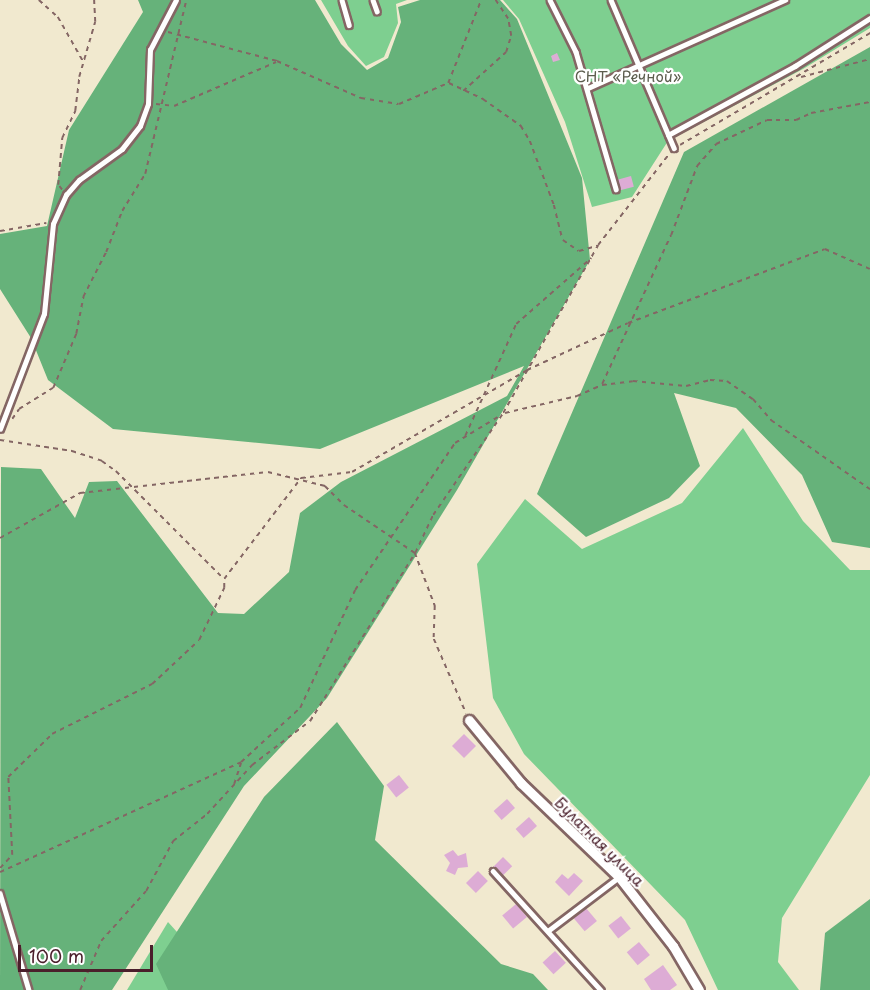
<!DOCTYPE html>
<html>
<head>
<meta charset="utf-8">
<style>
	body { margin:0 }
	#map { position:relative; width:870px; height:990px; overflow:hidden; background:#f1e9cf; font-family:"Playpen Sans",sans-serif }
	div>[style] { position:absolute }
	.green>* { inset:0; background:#7ecf90 }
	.forest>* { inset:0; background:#66b27a }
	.building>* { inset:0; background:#ddacd5; transform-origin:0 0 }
	.path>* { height:1.5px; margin-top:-0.75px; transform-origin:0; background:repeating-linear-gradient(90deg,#846664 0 4.5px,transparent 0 9px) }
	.roads { filter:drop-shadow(2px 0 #846664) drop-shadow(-2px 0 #846664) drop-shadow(0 2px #846664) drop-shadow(0 -2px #846664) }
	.lane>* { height:4.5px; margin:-2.25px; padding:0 2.25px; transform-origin:2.25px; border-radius:2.25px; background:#fff }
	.street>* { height:9px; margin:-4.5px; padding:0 4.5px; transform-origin:4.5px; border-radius:4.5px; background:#fff }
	span { translate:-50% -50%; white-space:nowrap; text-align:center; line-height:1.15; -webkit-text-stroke:4.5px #fff; paint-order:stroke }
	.park-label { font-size:15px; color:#5c5d4e }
	.street-label { font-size:15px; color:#4a1f2b }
	.scale { position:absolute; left:18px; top:945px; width:135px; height:27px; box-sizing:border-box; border:3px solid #4a1f2b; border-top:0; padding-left:8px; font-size:18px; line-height:21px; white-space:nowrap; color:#4a1f2b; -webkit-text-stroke:4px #fff; paint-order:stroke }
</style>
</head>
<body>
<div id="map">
	<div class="green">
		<div style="clip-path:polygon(321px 0,407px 0,396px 4px,398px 23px,384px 57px,366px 66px,348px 46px)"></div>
		<div style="clip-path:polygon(503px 0,870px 0,870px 28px,803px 69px,668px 141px,632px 197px,592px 207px,565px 122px,519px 19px)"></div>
		<div style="clip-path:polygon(743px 428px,803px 521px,850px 570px,870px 570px,870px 775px,782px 918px,778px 962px,799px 990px,718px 990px,685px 920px,524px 754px,493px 698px,477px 564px,525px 499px,582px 549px,682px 503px)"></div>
		<div style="clip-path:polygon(168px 922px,214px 973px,213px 990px,127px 990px)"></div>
	</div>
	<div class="forest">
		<div style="clip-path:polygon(138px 0,315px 0,341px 44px,367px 70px,388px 58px,401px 22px,398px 7px,420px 0,500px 0,517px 19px,582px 178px,590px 260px,457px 490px,327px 698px,244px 786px,112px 990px,0 990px,1px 467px,41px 469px,75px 518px,89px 482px,117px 481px,218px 613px,244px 614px,289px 572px,300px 513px,341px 482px,507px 396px,524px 366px,320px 449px,113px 429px,48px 380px,31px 338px,0 289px,0 234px,47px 226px,69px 130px,143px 12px)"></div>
		<div style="clip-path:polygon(870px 47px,870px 548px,832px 542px,802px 475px,736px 408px,674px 393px,700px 466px,669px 498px,586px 537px,537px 494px,684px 152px)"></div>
		<div style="clip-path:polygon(337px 722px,384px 786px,375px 840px,501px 964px,533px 974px,548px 990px,168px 990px,156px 964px,264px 797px)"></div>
		<div style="clip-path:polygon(870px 899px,870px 990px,820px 990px,825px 933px)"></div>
	</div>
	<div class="building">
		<div style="clip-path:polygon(557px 53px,560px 60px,553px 62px,551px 56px)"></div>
		<div style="left:631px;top:176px;width:11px;height:15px;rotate:75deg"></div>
		<div style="left:464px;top:734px;width:17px;height:17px;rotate:45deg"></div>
		<div style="left:399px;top:775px;width:16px;height:16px;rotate:52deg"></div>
		<div style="left:507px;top:799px;width:12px;height:18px;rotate:48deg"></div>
		<div style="left:529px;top:817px;width:12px;height:18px;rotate:48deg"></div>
		<div style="clip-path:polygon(453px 850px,458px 856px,466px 853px,468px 867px,458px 868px,455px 875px,446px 871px,450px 863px,444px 855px)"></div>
		<div style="left:503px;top:857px;width:13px;height:14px;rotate:45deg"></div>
		<div style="left:478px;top:871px;width:14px;height:17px;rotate:45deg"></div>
		<div style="clip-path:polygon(574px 873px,583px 881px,569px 896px,555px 882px,562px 874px,568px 879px)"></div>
		<div style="left:516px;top:904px;width:17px;height:18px;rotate:50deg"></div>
		<div style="left:586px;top:908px;width:17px;height:16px;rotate:50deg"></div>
		<div style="left:621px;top:916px;width:16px;height:16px;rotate:52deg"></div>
		<div style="left:639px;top:942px;width:17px;height:16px;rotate:50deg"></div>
		<div style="left:555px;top:951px;width:16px;height:17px;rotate:47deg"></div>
		<div style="clip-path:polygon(663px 965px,677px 985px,670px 990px,651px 990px,644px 979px)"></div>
	</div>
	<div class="path">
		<div style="left:39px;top:0;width:25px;rotate:42deg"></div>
		<div style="left:58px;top:17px;width:51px;rotate:60.4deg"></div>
		<div style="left:168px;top:32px;width:113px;rotate:14.9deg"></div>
		<div style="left:277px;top:61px;width:92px;rotate:23.8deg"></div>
		<div style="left:361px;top:98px;width:38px;rotate:9deg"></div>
		<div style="left:399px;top:104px;width:53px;rotate:-23.2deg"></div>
		<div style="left:448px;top:83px;width:89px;rotate:-68.3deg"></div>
		<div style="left:801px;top:77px;width:71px;rotate:-14.6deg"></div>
		<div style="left:449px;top:83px;width:38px;rotate:25deg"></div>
		<div style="left:483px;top:99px;width:47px;rotate:35.4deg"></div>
		<div style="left:521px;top:126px;width:17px;rotate:59deg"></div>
		<div style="left:530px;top:141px;width:68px;rotate:69.4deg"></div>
		<div style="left:554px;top:205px;width:36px;rotate:76deg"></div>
		<div style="left:563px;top:240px;width:19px;rotate:35deg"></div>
		<div style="left:579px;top:251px;width:19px;rotate:-16deg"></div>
		<div style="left:463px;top:91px;width:58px;rotate:-42.2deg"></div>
		<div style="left:506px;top:52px;width:17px;rotate:-73deg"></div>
		<div style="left:511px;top:36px;width:17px;rotate:-100deg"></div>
		<div style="left:508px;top:19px;width:23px;rotate:-124deg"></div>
		<div style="left:156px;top:104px;width:18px;rotate:6deg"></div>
		<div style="left:174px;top:106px;width:111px;rotate:-23.3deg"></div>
		<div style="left:680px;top:145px;width:221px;rotate:-30.5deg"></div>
		<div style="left:62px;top:190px;width:6px;rotate:-129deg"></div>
		<div style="left:58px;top:185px;width:47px;rotate:-85.1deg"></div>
		<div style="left:62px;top:138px;width:30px;rotate:-64deg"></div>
		<div style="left:75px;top:111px;width:34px;rotate:-83deg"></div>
		<div style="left:79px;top:77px;width:57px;rotate:-73.8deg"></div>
		<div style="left:95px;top:22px;width:22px;rotate:-93deg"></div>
		<div style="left:0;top:231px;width:47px;rotate:-9.9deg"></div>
		<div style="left:602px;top:384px;width:164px;rotate:-65.2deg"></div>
		<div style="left:671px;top:235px;width:74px;rotate:-69.4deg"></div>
		<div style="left:697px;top:166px;width:29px;rotate:-49deg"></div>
		<div style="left:716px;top:144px;width:56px;rotate:-25.2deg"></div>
		<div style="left:767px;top:120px;width:29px"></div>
		<div style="left:796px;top:120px;width:17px;rotate:-25deg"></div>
		<div style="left:811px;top:113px;width:60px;rotate:-10.6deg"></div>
		<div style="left:505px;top:413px;width:74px;rotate:-13.3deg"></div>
		<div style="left:577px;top:396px;width:27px;rotate:-24deg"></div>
		<div style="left:602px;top:385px;width:31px;rotate:-7deg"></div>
		<div style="left:633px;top:381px;width:53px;rotate:5.4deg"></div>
		<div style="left:686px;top:386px;width:25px;rotate:-14deg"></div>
		<div style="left:710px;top:380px;width:17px;rotate:3deg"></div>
		<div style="left:727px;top:381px;width:32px;rotate:35deg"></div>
		<div style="left:753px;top:399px;width:28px;rotate:49deg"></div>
		<div style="left:771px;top:420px;width:121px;rotate:34.9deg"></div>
		<div style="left:12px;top:419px;width:12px;rotate:-55deg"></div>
		<div style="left:19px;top:409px;width:40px;rotate:-32deg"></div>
		<div style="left:53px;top:388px;width:59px;rotate:-66.9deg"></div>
		<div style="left:76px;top:334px;width:38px;rotate:-79deg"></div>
		<div style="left:83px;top:297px;width:51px;rotate:-62.9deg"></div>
		<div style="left:106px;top:252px;width:44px;rotate:-68.7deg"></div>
		<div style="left:122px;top:211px;width:44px;rotate:-58.1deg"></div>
		<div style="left:145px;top:174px;width:179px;rotate:-76.7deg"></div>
		<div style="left:465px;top:436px;width:123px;rotate:-65.5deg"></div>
		<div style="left:516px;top:324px;width:100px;rotate:-41.3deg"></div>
		<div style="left:0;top:440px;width:73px;rotate:8.7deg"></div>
		<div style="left:72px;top:451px;width:32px;rotate:18deg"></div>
		<div style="left:102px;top:461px;width:17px;rotate:36deg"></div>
		<div style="left:116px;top:471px;width:153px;rotate:45deg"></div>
		<div style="left:224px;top:579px;width:127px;rotate:-52.7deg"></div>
		<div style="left:301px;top:478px;width:51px;rotate:-6.7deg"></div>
		<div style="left:352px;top:472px;width:203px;rotate:-30.2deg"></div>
		<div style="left:527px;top:370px;width:111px;rotate:-25deg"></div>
		<div style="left:628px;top:323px;width:210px;rotate:-20.6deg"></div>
		<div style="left:825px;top:249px;width:49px;rotate:24deg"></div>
		<div style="left:0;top:538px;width:92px;rotate:-29.4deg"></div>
		<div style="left:80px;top:493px;width:189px;rotate:-6.4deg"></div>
		<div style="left:268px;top:472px;width:59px;rotate:13.8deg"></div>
		<div style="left:325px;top:486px;width:27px;rotate:45deg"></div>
		<div style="left:344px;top:505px;width:86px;rotate:34.1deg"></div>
		<div style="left:415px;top:553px;width:57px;rotate:69.3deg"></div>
		<div style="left:435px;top:606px;width:33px;rotate:92deg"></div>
		<div style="left:434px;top:639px;width:81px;rotate:66.6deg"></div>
		<div style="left:234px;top:784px;width:22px;rotate:-72deg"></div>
		<div style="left:0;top:868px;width:18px;rotate:-47deg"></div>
		<div style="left:12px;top:855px;width:78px;rotate:-92.9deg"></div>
		<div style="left:8px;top:777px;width:62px;rotate:-44.3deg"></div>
		<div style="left:52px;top:734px;width:112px;rotate:-26.6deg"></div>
		<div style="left:152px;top:684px;width:64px;rotate:-43.1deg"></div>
		<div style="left:199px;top:640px;width:58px;rotate:-64.3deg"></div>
		<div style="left:224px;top:588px;width:8px;rotate:-90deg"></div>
		<div style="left:0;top:872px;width:265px;rotate:-24.5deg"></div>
		<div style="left:241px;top:762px;width:80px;rotate:-42.5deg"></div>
		<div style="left:300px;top:708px;width:130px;rotate:-65deg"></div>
		<div style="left:355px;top:590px;width:178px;rotate:-55.8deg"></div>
		<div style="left:455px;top:443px;width:54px;rotate:-31.3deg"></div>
		<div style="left:80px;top:990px;width:53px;rotate:-66.8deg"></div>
		<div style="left:101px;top:941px;width:67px;rotate:-48deg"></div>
		<div style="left:146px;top:891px;width:57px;rotate:-61.6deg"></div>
		<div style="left:173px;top:841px;width:43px;rotate:-38.5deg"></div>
		<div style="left:207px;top:814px;width:67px;rotate:-47.4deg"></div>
		<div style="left:252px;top:765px;width:73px;rotate:-37.2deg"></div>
		<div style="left:310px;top:721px;width:198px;rotate:-58deg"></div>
		<div style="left:415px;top:553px;width:42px;rotate:-64.7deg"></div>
		<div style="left:433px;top:515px;width:124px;rotate:-55.5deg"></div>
		<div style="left:503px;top:413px;width:193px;rotate:-60.5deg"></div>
		<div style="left:598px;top:245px;width:117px;rotate:-52deg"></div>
	</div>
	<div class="roads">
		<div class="lane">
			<div style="left:342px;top:0;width:26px;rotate:74deg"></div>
			<div style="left:373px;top:0;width:12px;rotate:70deg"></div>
			<div style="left:550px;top:0;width:58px;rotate:63.4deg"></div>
			<div style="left:576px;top:52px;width:143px;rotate:73.7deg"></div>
			<div style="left:611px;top:0;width:161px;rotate:66.9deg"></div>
			<div style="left:588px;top:88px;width:216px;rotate:-24.1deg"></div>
			<div style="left:668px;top:135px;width:145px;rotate:-28.5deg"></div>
			<div style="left:795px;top:66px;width:89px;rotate:-32.6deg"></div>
			<div style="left:0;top:429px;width:123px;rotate:-69.1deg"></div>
			<div style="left:44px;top:314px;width:90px;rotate:-84.3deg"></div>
			<div style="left:53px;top:224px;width:32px;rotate:-66deg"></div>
			<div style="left:66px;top:195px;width:20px;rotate:-49deg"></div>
			<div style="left:79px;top:180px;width:53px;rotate:-35.8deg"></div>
			<div style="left:122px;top:149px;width:29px;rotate:-52deg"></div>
			<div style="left:140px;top:126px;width:23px;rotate:-70deg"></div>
			<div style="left:148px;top:104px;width:54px;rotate:-87.9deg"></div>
			<div style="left:150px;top:50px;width:56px;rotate:-62.5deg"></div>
			<div style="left:493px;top:871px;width:161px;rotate:47.8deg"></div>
			<div style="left:0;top:893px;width:101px;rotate:73.4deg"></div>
			<div style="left:549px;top:930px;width:88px;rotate:-37.1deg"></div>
		</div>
		<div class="street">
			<div style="left:469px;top:720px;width:82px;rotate:50.5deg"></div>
			<div style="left:521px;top:783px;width:136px;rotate:43.8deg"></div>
			<div style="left:619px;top:877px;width:88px;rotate:52deg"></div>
			<div style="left:673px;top:946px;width:51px;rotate:59.4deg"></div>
		</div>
	</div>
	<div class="park-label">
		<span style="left:628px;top:76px">СНТ «Речной»</span>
	</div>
	<div class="street-label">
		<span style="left:600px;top:841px;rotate:45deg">Булатная улица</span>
	</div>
	<div class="scale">100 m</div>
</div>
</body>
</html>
